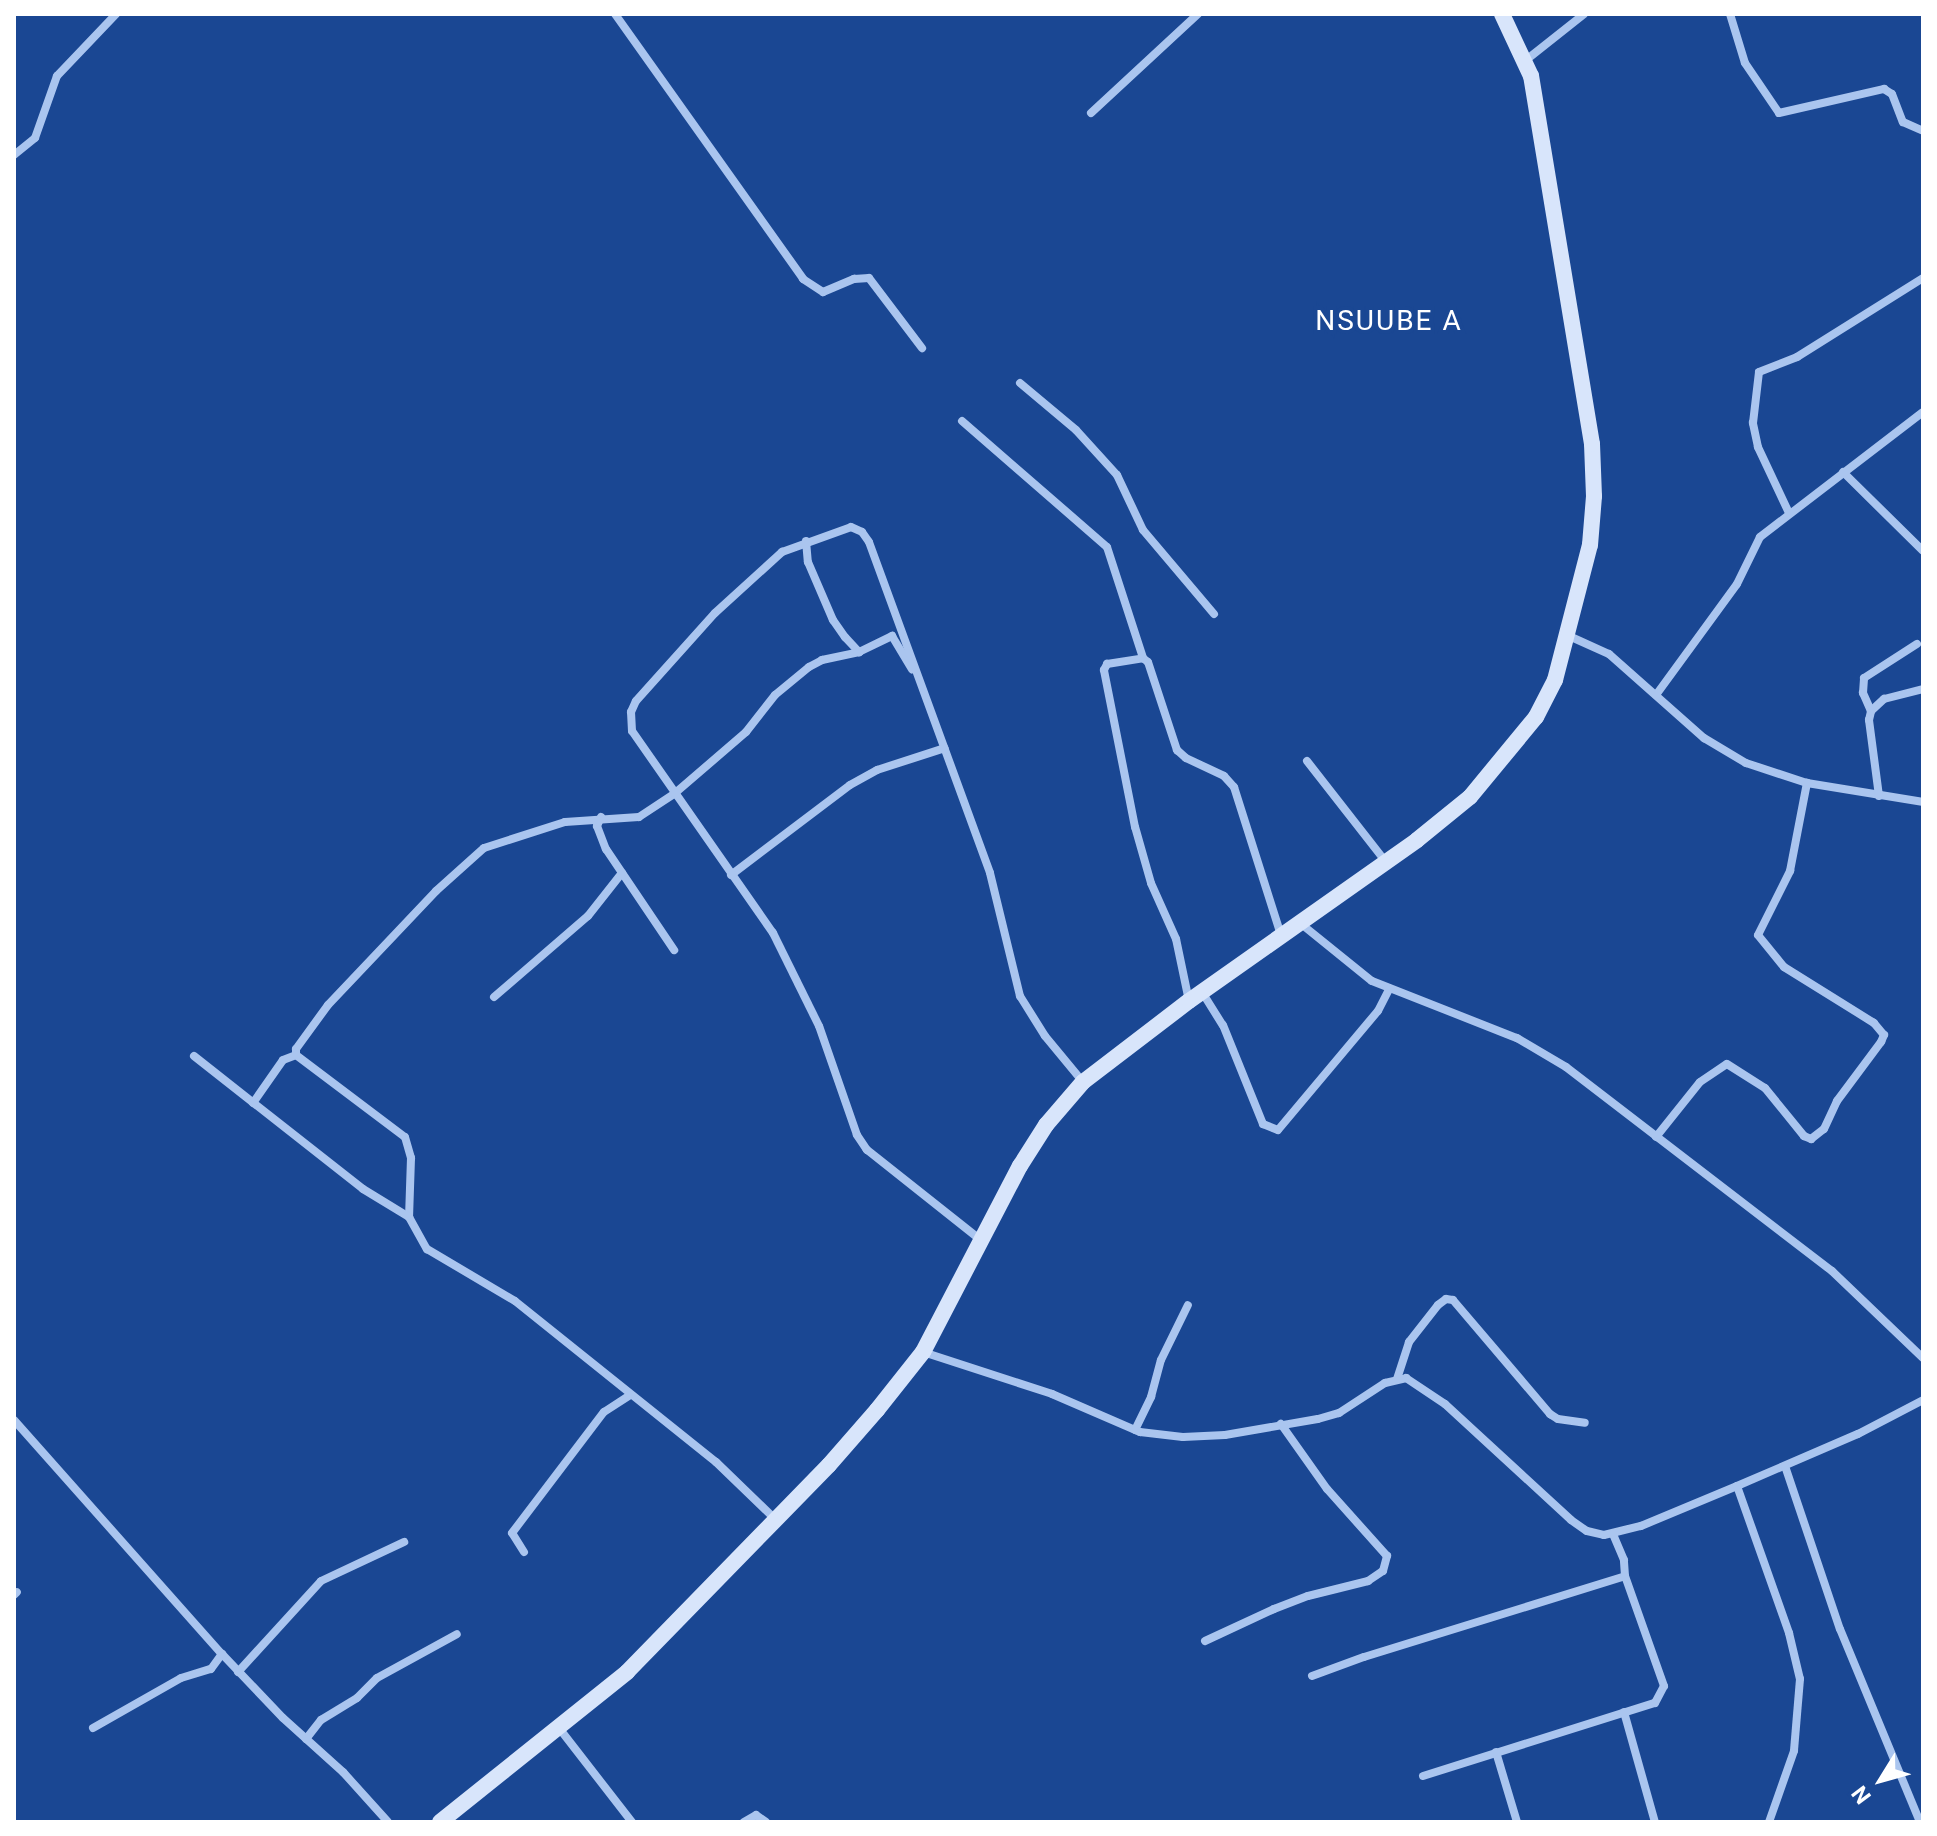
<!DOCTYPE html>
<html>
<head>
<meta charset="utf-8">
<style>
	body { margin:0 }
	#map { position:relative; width:1937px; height:1836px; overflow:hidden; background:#1a4793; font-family:Roboto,sans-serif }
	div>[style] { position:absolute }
	.street>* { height:8px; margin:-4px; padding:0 4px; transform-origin:4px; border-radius:4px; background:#aac5ef }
	.secondary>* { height:16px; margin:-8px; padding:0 8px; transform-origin:8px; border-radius:8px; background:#d8e5fb }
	span { translate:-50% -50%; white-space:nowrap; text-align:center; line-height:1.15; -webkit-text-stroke:8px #1a4793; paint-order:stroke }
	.quarter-label { font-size:28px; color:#fff; letter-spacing:2px }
	.frame { position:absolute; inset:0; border:16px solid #fff; pointer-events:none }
	.north { position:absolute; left:1841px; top:1740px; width:80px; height:80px; -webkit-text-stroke:6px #1a4793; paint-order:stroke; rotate:233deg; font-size:22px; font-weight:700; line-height:32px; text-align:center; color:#fff }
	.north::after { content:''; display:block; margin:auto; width:28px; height:36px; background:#fff; clip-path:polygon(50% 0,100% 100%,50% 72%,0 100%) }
</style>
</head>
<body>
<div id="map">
	<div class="street">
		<div style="left:615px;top:14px;width:325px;rotate:54.6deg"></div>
		<div style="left:803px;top:279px;width:24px;rotate:33deg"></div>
		<div style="left:823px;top:292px;width:34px;rotate:-23deg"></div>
		<div style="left:854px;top:279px;width:15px;rotate:-4deg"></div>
		<div style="left:869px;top:278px;width:88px;rotate:52.9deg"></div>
		<div style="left:1730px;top:14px;width:51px;rotate:73deg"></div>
		<div style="left:1745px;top:63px;width:60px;rotate:55.8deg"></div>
		<div style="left:1779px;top:113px;width:108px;rotate:-12.9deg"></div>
		<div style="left:1884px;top:89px;width:9px;rotate:32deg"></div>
		<div style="left:1892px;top:94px;width:30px;rotate:69deg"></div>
		<div style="left:1903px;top:122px;width:22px;rotate:24deg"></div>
		<div style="left:1526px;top:60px;width:74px;rotate:-38.4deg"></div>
		<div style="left:1091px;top:113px;width:146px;rotate:-42.8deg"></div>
		<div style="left:14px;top:155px;width:27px;rotate:-39deg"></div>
		<div style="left:35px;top:138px;width:66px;rotate:-70.5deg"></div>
		<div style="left:57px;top:76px;width:86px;rotate:-46.4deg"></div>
		<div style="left:1020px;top:383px;width:73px;rotate:40deg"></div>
		<div style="left:1076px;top:430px;width:61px;rotate:47.7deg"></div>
		<div style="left:1117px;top:475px;width:61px;rotate:64.7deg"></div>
		<div style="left:1143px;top:530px;width:110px;rotate:49.8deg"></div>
		<div style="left:962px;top:421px;width:192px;rotate:41deg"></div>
		<div style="left:1107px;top:547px;width:117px;rotate:72deg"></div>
		<div style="left:1843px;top:472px;width:112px;rotate:44.6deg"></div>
		<div style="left:1789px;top:513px;width:73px;rotate:-115.2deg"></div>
		<div style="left:1758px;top:447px;width:25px;rotate:-102deg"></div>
		<div style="left:1753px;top:423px;width:51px;rotate:-83.3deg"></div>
		<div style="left:1759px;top:372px;width:41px;rotate:-21.5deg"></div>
		<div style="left:1797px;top:357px;width:149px;rotate:-32.1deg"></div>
		<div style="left:806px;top:541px;width:21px;rotate:85deg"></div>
		<div style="left:808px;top:562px;width:63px;rotate:66.7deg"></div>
		<div style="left:833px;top:620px;width:21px;rotate:55deg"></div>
		<div style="left:845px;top:637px;width:21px;rotate:47deg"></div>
		<div style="left:859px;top:652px;width:37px;rotate:-26deg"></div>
		<div style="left:892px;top:636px;width:39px;rotate:59deg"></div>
		<div style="left:1569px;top:636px;width:44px;rotate:24.2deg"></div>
		<div style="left:1609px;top:654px;width:127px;rotate:41.5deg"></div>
		<div style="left:1704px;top:738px;width:49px;rotate:30.8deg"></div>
		<div style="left:1746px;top:763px;width:64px;rotate:18.2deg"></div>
		<div style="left:1807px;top:783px;width:118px;rotate:9.3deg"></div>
		<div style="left:1656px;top:695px;width:137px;rotate:-53.9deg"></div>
		<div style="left:1737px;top:584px;width:52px;rotate:-63.9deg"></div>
		<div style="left:1760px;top:537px;width:205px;rotate:-37.5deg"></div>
		<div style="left:1871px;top:711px;width:20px;rotate:-114deg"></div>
		<div style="left:1863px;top:693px;width:15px;rotate:-86deg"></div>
		<div style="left:1864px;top:678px;width:63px;rotate:-32.7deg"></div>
		<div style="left:1307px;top:761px;width:128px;rotate:52deg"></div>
		<div style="left:1879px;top:796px;width:77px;rotate:-97.5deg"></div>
		<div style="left:1869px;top:720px;width:9px;rotate:-77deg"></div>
		<div style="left:1871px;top:711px;width:18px;rotate:-43deg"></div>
		<div style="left:1884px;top:699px;width:40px;rotate:-14.4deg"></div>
		<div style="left:601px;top:817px;width:10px;rotate:114deg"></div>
		<div style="left:597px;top:826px;width:25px;rotate:69deg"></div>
		<div style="left:606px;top:849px;width:122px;rotate:56deg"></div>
		<div style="left:731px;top:875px;width:149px;rotate:-37.1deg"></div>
		<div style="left:850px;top:785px;width:31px;rotate:-29deg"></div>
		<div style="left:877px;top:770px;width:71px;rotate:-17.9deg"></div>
		<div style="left:1300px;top:923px;width:92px;rotate:38.9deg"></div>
		<div style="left:1372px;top:981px;width:156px;rotate:21.5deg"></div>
		<div style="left:1517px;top:1038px;width:57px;rotate:30.6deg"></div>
		<div style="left:1566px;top:1067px;width:335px;rotate:37.5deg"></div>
		<div style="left:1832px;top:1271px;width:126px;rotate:43.7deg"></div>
		<div style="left:1202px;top:992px;width:39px;rotate:58deg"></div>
		<div style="left:1223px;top:1025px;width:107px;rotate:68deg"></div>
		<div style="left:1263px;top:1124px;width:16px;rotate:22deg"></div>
		<div style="left:1278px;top:1130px;width:155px;rotate:-50deg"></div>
		<div style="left:1378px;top:1011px;width:25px;rotate:-63deg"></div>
		<div style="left:494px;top:997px;width:124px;rotate:-40.8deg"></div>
		<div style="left:588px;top:916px;width:55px;rotate:-51.7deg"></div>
		<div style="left:1189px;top:1001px;width:63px;rotate:-101.8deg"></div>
		<div style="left:1176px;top:939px;width:61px;rotate:-114.1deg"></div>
		<div style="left:1151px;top:883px;width:58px;rotate:-105.9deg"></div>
		<div style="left:1135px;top:827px;width:160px;rotate:-101.2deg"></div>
		<div style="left:1104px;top:670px;width:7px;rotate:-63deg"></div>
		<div style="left:1107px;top:664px;width:36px;rotate:-9deg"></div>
		<div style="left:1143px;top:658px;width:6px;rotate:39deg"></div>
		<div style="left:1148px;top:662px;width:93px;rotate:71.8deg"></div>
		<div style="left:1177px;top:750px;width:12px;rotate:42deg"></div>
		<div style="left:1186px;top:758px;width:42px;rotate:25.3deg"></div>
		<div style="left:1224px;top:776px;width:15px;rotate:48deg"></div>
		<div style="left:1234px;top:787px;width:155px;rotate:72.4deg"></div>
		<div style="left:296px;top:1055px;width:6px;rotate:-90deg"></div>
		<div style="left:296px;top:1049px;width:54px;rotate:-54deg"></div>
		<div style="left:328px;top:1005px;width:157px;rotate:-46.5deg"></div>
		<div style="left:436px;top:891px;width:64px;rotate:-41.9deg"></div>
		<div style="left:484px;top:848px;width:85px;rotate:-17.8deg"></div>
		<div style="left:565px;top:822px;width:74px;rotate:-3.9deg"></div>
		<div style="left:639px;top:817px;width:42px;rotate:-33.3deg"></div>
		<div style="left:674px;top:794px;width:95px;rotate:-40.7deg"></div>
		<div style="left:746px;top:732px;width:47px;rotate:-51.9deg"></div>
		<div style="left:775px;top:695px;width:44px;rotate:-39.5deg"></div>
		<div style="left:809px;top:667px;width:15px;rotate:-28deg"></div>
		<div style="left:822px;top:660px;width:38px;rotate:-12deg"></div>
		<div style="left:296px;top:1055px;width:136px;rotate:37deg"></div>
		<div style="left:405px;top:1137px;width:22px;rotate:74deg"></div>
		<div style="left:411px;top:1158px;width:59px;rotate:91.9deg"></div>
		<div style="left:409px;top:1217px;width:37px;rotate:61deg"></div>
		<div style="left:427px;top:1249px;width:102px;rotate:30.6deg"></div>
		<div style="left:515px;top:1301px;width:258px;rotate:38.7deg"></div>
		<div style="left:716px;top:1462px;width:83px;rotate:44deg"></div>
		<div style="left:194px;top:1056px;width:215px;rotate:38.2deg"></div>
		<div style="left:363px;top:1189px;width:54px;rotate:31.3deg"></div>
		<div style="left:253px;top:1103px;width:52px;rotate:-55.1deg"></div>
		<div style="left:283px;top:1060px;width:14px;rotate:-21deg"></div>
		<div style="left:1656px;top:1137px;width:70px;rotate:-51.3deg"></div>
		<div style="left:1700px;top:1082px;width:32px;rotate:-34deg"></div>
		<div style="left:1727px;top:1064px;width:45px;rotate:32.3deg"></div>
		<div style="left:1765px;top:1088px;width:62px;rotate:50.9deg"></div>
		<div style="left:1804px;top:1136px;width:8px;rotate:23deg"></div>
		<div style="left:1811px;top:1139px;width:16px;rotate:-38deg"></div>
		<div style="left:1824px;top:1129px;width:31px;rotate:-65deg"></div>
		<div style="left:1837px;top:1101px;width:74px;rotate:-53.3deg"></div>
		<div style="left:1881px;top:1042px;width:8px;rotate:-67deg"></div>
		<div style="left:1884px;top:1035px;width:16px;rotate:-130deg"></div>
		<div style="left:1874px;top:1023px;width:106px;rotate:-148.1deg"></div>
		<div style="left:1784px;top:967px;width:41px;rotate:-129.1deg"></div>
		<div style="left:1758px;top:935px;width:72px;rotate:-63.4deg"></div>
		<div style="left:1790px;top:871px;width:90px;rotate:-79.1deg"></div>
		<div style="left:982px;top:1241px;width:147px;rotate:-141.6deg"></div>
		<div style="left:867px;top:1150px;width:18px;rotate:-124deg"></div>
		<div style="left:857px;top:1135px;width:115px;rotate:-109.2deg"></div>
		<div style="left:819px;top:1026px;width:104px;rotate:-116.3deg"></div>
		<div style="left:773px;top:933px;width:246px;rotate:-124.9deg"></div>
		<div style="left:632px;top:731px;width:19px;rotate:-93deg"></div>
		<div style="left:631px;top:712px;width:12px;rotate:-66deg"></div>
		<div style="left:636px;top:701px;width:118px;rotate:-48.1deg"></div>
		<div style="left:715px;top:613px;width:91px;rotate:-42.3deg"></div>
		<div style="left:782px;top:552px;width:73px;rotate:-19.9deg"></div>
		<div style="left:851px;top:527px;width:12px;rotate:24deg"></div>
		<div style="left:862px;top:532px;width:12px;rotate:55deg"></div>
		<div style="left:869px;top:542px;width:352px;rotate:69.9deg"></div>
		<div style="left:990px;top:873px;width:127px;rotate:76.3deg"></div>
		<div style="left:1020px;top:996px;width:47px;rotate:58deg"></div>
		<div style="left:1045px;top:1036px;width:60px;rotate:50.4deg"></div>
		<div style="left:923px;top:1352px;width:136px;rotate:18deg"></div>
		<div style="left:1052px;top:1394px;width:96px;rotate:23.4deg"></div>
		<div style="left:1140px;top:1432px;width:43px;rotate:6.6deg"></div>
		<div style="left:1183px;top:1437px;width:42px;rotate:-2.7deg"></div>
		<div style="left:1225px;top:1435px;width:94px;rotate:-9.8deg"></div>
		<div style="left:1318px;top:1419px;width:22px;rotate:-16deg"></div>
		<div style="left:1339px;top:1413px;width:55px;rotate:-33.1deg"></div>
		<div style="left:1385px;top:1383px;width:22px;rotate:-13deg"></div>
		<div style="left:1406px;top:1378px;width:47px;rotate:33.7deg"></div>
		<div style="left:1445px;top:1404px;width:171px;rotate:42.6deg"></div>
		<div style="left:1571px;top:1520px;width:19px;rotate:35deg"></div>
		<div style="left:1587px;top:1531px;width:17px;rotate:13deg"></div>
		<div style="left:1604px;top:1535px;width:38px;rotate:-14deg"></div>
		<div style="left:1641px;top:1526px;width:104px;rotate:-22.6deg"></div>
		<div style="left:1737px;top:1486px;width:132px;rotate:-23.3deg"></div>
		<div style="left:1858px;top:1434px;width:73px;rotate:-27.6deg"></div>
		<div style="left:1397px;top:1379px;width:39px;rotate:-72deg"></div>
		<div style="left:1409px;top:1342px;width:47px;rotate:-51.9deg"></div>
		<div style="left:1438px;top:1305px;width:10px;rotate:-37deg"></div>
		<div style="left:1446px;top:1299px;width:7px;rotate:8deg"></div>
		<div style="left:1453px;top:1300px;width:150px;rotate:49.6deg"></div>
		<div style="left:1550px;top:1414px;width:9px;rotate:32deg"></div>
		<div style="left:1558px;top:1419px;width:27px;rotate:8deg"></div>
		<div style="left:14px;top:1420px;width:313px;rotate:48.4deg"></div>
		<div style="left:1135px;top:1430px;width:37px;rotate:-64deg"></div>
		<div style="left:1151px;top:1397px;width:38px;rotate:-75deg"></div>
		<div style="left:1161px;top:1360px;width:61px;rotate:-63.9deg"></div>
		<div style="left:1785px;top:1466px;width:172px;rotate:71.4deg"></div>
		<div style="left:1840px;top:1629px;width:209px;rotate:67.5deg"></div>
		<div style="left:1737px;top:1486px;width:156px;rotate:70.5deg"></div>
		<div style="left:1789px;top:1633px;width:47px;rotate:76.6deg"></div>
		<div style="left:1800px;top:1679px;width:72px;rotate:94.8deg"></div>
		<div style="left:1794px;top:1751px;width:75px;rotate:109.4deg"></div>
		<div style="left:524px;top:1552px;width:22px;rotate:-122deg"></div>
		<div style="left:512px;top:1533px;width:152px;rotate:-52.8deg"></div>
		<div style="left:604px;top:1412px;width:31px;rotate:-33deg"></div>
		<div style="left:14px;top:1595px;width:4px;rotate:-45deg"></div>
		<div style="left:1205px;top:1641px;width:76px;rotate:-24.9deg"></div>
		<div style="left:1274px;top:1609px;width:36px;rotate:-21deg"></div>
		<div style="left:1308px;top:1596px;width:62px;rotate:-14deg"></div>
		<div style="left:1368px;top:1581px;width:18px;rotate:-34deg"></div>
		<div style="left:1383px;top:1571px;width:16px;rotate:-75deg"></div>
		<div style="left:1387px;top:1556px;width:90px;rotate:-131.8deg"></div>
		<div style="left:1327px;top:1489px;width:80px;rotate:-125.3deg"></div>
		<div style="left:238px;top:1672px;width:123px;rotate:-47.6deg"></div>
		<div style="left:321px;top:1581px;width:92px;rotate:-25.2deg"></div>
		<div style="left:1312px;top:1676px;width:55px;rotate:-20.1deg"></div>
		<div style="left:1364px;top:1657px;width:273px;rotate:-17.2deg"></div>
		<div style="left:1625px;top:1576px;width:16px;rotate:-94deg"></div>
		<div style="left:1624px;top:1560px;width:28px;rotate:-113deg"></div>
		<div style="left:1624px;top:1712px;width:114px;rotate:74.3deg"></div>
		<div style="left:93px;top:1728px;width:101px;rotate:-29.6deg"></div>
		<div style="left:181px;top:1678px;width:31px;rotate:-17deg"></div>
		<div style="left:211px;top:1669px;width:19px;rotate:-54deg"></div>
		<div style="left:222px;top:1654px;width:88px;rotate:46.4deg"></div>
		<div style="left:283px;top:1718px;width:81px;rotate:42deg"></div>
		<div style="left:343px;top:1772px;width:67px;rotate:48deg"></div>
		<div style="left:559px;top:1728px;width:119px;rotate:52.2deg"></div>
		<div style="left:306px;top:1739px;width:24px;rotate:-52deg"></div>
		<div style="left:321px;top:1720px;width:42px;rotate:-31.4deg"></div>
		<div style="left:357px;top:1698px;width:28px;rotate:-45deg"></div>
		<div style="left:377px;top:1678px;width:91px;rotate:-28.8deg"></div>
		<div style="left:1496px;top:1752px;width:73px;rotate:73.3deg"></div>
		<div style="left:1423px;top:1776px;width:243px;rotate:-17.5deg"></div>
		<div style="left:1655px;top:1703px;width:19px;rotate:-62deg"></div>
		<div style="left:1664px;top:1686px;width:117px;rotate:-109.5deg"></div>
		<div style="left:744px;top:1822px;width:14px;rotate:-30deg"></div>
		<div style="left:756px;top:1815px;width:12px;rotate:35deg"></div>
	</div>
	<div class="secondary">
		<div style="left:440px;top:1822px;width:240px;rotate:-38.7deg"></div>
		<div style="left:627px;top:1672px;width:289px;rotate:-45.7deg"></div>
		<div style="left:829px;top:1465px;width:73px;rotate:-48.9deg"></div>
		<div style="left:877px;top:1410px;width:74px;rotate:-51.6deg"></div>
		<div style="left:923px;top:1352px;width:210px;rotate:-62.5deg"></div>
		<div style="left:1020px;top:1166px;width:49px;rotate:-57.6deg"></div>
		<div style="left:1046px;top:1125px;width:57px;rotate:-49.3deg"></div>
		<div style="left:1083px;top:1082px;width:133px;rotate:-37.4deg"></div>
		<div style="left:1189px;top:1001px;width:279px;rotate:-35.2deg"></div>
		<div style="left:1417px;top:840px;width:68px;rotate:-39.1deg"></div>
		<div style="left:1470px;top:797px;width:104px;rotate:-50.5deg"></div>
		<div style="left:1536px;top:717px;width:42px;rotate:-62.8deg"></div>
		<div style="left:1555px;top:680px;width:139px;rotate:-75.5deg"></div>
		<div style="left:1590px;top:545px;width:49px;rotate:-85.3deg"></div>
		<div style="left:1594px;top:496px;width:52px;rotate:-92.2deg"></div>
		<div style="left:1592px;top:444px;width:373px;rotate:-99.4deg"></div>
		<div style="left:1531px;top:76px;width:68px;rotate:-115.1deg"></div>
	</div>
	<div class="quarter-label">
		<span style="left:1389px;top:321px">NSUUBE A</span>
	</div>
	<div class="frame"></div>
	<div class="north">N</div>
</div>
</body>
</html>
